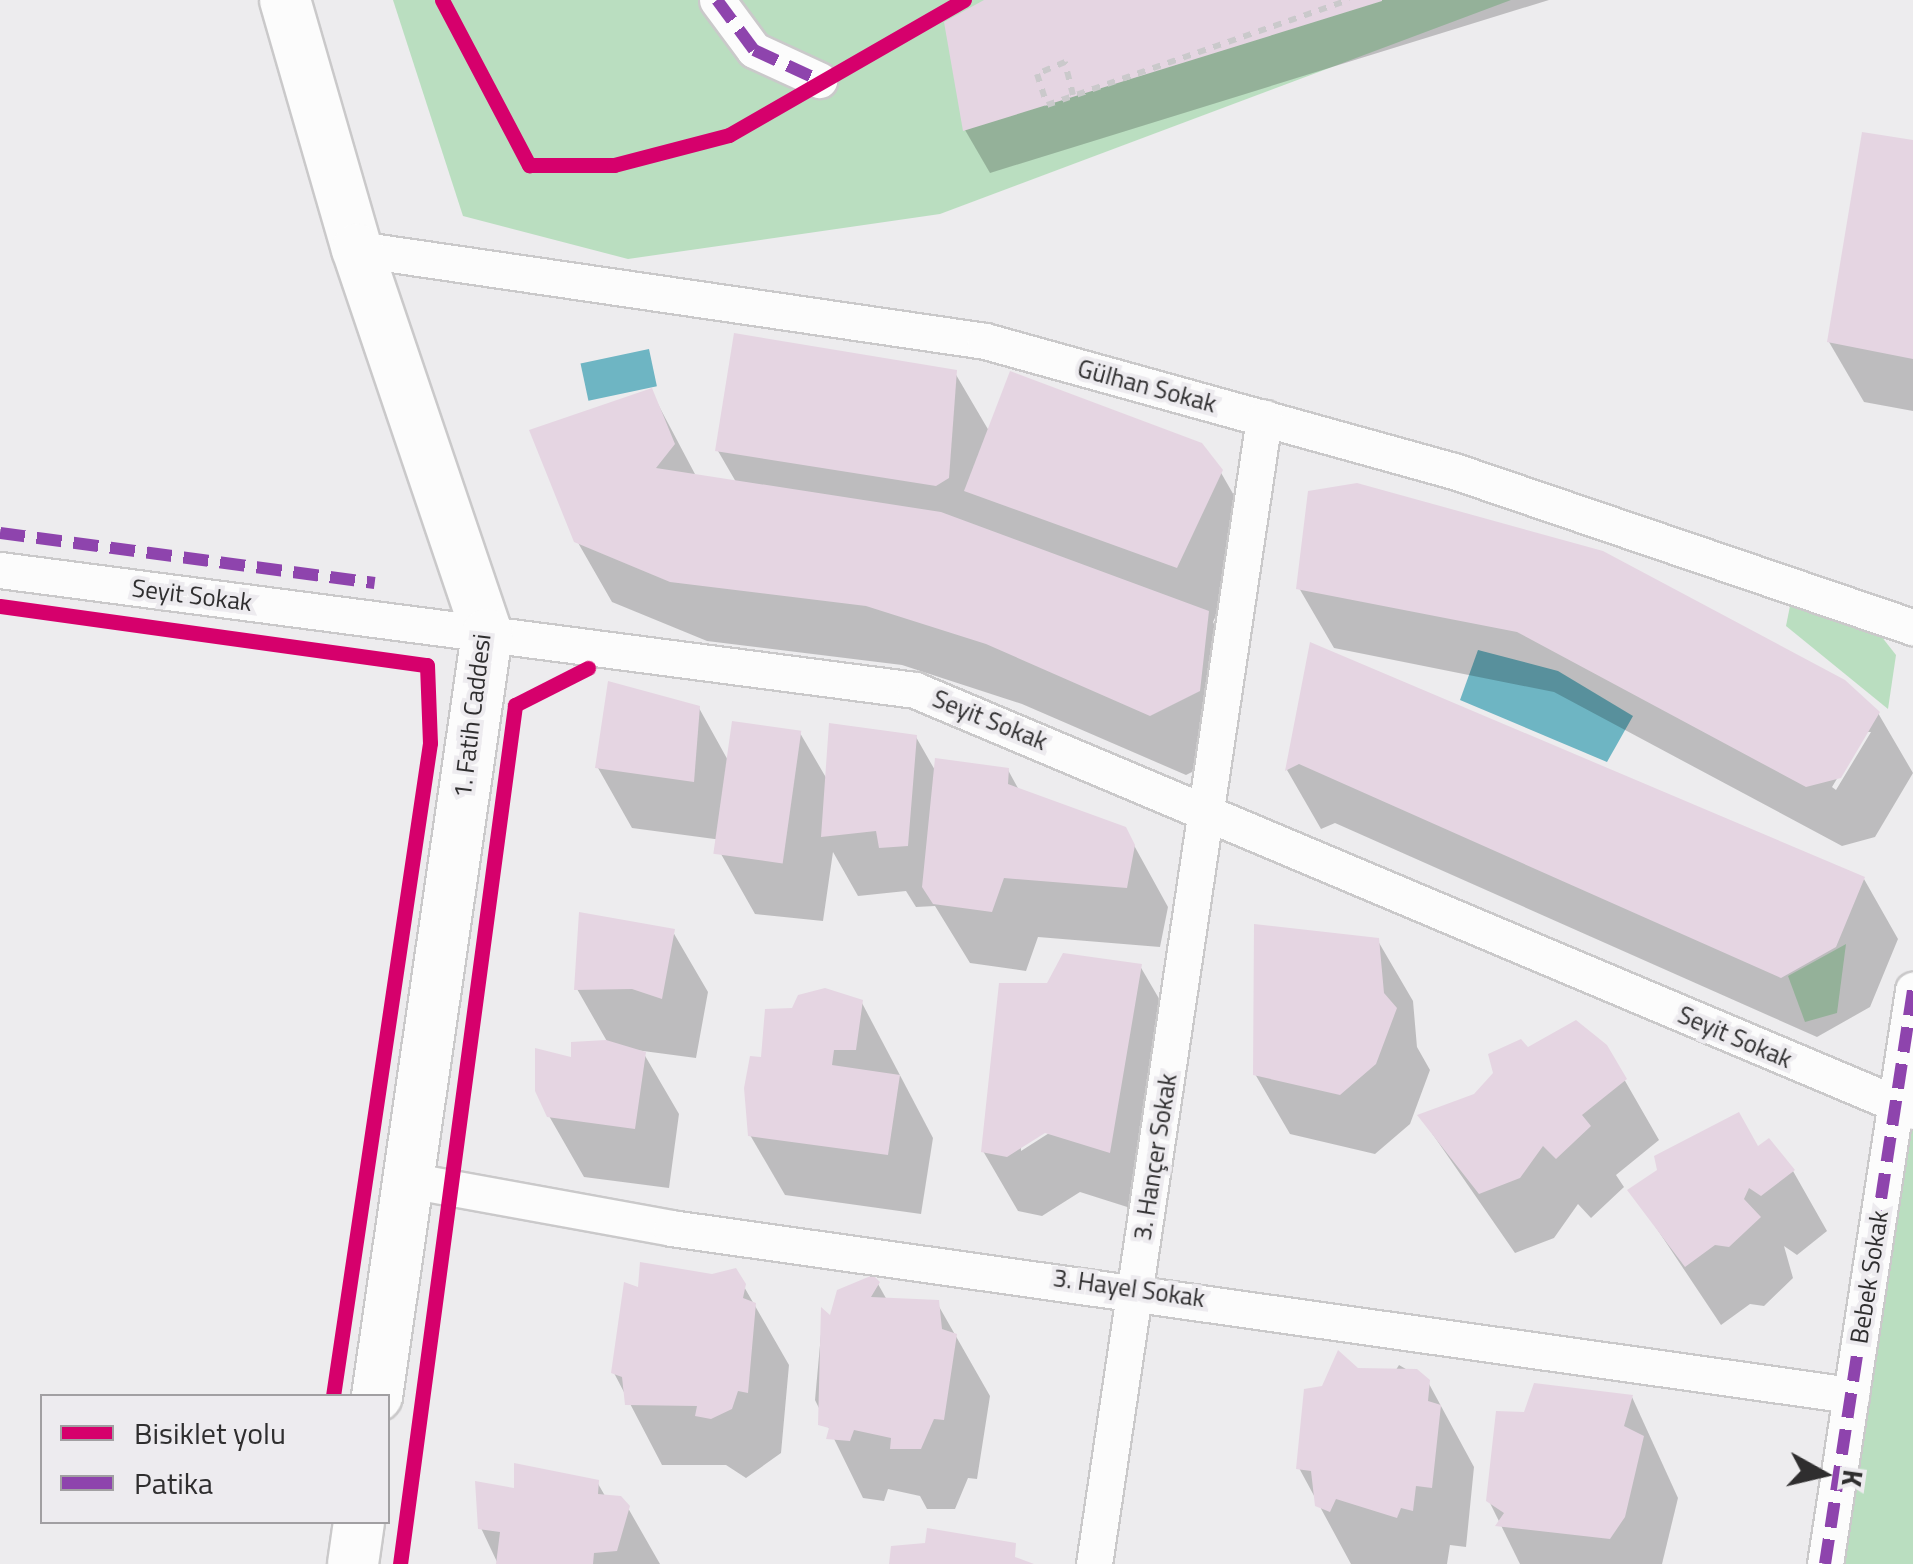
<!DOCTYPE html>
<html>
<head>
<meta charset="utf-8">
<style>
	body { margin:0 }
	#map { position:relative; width:1913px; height:1564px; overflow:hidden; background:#edecee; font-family:"Titillium Web",sans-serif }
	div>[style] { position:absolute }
	.green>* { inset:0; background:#badec0 }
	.water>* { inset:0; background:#6eb5c3; transform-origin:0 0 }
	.shadow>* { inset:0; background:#0003 }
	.building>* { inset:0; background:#e5d5e2; transform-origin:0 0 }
	.path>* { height:6px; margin-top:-3px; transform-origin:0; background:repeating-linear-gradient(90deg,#cac9cb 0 8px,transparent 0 16px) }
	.roads { filter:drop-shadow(2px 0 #cac9ca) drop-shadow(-2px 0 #cac9ca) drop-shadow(0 2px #cac9ca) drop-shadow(0 -2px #cac9ca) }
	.street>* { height:35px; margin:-17.5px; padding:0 17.5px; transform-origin:17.5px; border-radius:17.5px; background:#fcfcfc }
	.secondary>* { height:50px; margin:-25px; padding:0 25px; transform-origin:25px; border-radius:25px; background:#fcfcfc }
	.quiet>* { height:12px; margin-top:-6px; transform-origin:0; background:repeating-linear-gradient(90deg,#8e44ad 0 25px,transparent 0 37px) }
	.cycleway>* { height:15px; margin:-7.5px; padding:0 7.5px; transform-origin:7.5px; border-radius:7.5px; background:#d6006c }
	span { translate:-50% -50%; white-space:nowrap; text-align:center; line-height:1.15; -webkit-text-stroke:8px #edebef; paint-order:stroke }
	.street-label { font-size:25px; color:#2f2e2f }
	.legend { position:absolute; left:40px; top:1394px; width:350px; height:130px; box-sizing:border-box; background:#edebef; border:2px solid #a19fa2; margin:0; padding:12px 18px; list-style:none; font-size:30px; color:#2f2e2f }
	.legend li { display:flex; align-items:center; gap:20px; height:50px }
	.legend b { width:50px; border:2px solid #a19fa2 }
	.north { position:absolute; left:1773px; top:1424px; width:100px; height:100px; -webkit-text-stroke:8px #edebef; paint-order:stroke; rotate:98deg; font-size:28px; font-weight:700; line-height:40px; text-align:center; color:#2f2e2f }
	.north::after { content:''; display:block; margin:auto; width:35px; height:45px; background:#2f2e2f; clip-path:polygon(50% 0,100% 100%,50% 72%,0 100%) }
</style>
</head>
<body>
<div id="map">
	<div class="green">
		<div style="clip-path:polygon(393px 0,1511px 0,940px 214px,628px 259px,463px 216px)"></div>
		<div style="clip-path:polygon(1792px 596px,1870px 622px,1896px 655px,1888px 709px,1786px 626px)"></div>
		<div style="clip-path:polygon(1846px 944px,1837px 1013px,1805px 1022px,1788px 976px)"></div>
		<div style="clip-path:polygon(1913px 1058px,1913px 1564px,1827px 1564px)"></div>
	</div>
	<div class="water">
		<div style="left:649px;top:349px;width:38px;height:70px;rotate:78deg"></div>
		<div style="clip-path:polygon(1478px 650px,1558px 671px,1633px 716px,1607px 762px,1460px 700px)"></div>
	</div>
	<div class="shadow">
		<div style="clip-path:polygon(989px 0,1549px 0,990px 173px,965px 130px)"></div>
		<div style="clip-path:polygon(1913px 142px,1913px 411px,1864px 402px,1829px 342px)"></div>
		<div style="clip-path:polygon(955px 373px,989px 431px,1220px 471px,1255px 532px,1213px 622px,1242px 673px,1234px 751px,1186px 775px,1022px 704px,902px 665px,707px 641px,612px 602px,577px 541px,651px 391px,696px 476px,736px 482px,718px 451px)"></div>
		<div style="clip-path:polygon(evenodd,1310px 493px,1878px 713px,1913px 773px,1875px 837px,1842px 846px,1554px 692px,1334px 648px,1299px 588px,1310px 493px,1865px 732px,1871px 732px,1836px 790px,1832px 787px,1865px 732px)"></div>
		<div style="clip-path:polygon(1312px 645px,1864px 879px,1898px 939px,1870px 1007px,1817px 1037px,1335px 823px,1321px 829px,1287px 770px)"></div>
		<div style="clip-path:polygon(699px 708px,730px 764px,800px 733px,828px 781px,916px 737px,936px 772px,1008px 770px,1019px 790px,1125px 829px,1168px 907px,1160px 947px,1038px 937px,1026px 971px,970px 963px,935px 906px,916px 907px,906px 891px,858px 896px,833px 852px,823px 921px,755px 914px,721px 854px,722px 840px,632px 828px,598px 768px)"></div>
		<div style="clip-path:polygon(673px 932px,708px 992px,696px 1058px,628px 1049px,644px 1054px,679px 1114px,669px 1188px,584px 1177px,549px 1116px,573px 1060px,612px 1050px,577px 989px)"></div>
		<div style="clip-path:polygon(1378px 941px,1413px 1001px,1417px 1047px,1430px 1070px,1410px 1124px,1375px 1154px,1290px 1134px,1255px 1074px)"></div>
		<div style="clip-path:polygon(evenodd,1140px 966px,1175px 1026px,1143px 1212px,1080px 1192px,1042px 1216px,1018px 1211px,983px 1151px,1048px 986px,1140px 966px,1054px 1124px,1057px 1128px,1021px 1151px,1021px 1145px,1054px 1124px)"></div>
		<div style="clip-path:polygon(862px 1003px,933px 1138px,921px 1214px,785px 1195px,750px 1135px,763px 1060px,794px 1010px)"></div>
		<div style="clip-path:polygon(1605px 1046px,1659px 1140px,1616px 1175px,1624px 1187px,1591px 1218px,1578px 1204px,1554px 1238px,1515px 1253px,1420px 1116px,1476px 1096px,1527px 1050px)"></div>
		<div style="clip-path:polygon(1758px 1149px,1793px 1171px,1827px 1231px,1797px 1255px,1784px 1246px,1793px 1278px,1764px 1306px,1750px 1304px,1721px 1325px,1631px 1190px)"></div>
		<div style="clip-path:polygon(735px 1271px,789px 1365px,781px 1453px,746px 1478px,726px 1465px,662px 1465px,614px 1373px,640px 1290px)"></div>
		<div style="clip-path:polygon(878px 1284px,887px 1300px,937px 1303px,990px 1396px,977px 1479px,968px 1478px,955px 1509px,927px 1509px,920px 1496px,888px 1489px,884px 1501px,863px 1498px,815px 1400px,823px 1312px,831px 1319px)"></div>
		<div style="clip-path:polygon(1399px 1365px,1428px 1382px,1474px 1467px,1466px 1547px,1450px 1545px,1447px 1564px,1351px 1564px,1299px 1468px,1324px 1388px,1357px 1370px,1394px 1373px)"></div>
		<div style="clip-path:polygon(1632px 1397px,1678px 1498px,1662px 1564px,1520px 1564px,1489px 1501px)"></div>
		<div style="clip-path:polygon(597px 1482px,608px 1501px,628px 1508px,660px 1564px,498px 1564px,481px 1528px,516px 1491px)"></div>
	</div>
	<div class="building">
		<div style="clip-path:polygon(984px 0,1382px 0,1382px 1px,963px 131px,944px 22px)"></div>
		<div style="clip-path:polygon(1862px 132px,1913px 140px,1913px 359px,1827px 342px)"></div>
		<div style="clip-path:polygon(734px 333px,957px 370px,949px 478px,936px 486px,715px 451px)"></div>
		<div style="clip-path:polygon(1010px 371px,1202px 443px,1223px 470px,1177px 568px,964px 491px)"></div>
		<div style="clip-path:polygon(652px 388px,675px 444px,656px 468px,941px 512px,1209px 611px,1200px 691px,1150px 716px,986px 644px,866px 606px,670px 582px,574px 542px,529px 430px)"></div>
		<div style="clip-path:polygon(1357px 483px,1603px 551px,1845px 680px,1880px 712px,1841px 778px,1806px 787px,1517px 632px,1296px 589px,1308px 491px)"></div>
		<div style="clip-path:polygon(1310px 642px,1865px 877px,1836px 947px,1781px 978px,1299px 764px,1285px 771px)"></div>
		<div style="clip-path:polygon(608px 681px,700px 706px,694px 782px,595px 768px)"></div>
		<div style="left:732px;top:721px;width:70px;height:134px;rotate:8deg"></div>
		<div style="clip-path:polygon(829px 723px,917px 735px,908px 846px,879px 848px,876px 831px,821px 837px)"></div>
		<div style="clip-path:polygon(935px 758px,1009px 768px,1008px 784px,1126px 827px,1135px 845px,1127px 888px,1004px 878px,992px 912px,933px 904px,922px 887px)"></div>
		<div style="clip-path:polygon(579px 912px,675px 929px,662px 999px,632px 989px,574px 990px)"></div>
		<div style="clip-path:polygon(1254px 924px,1379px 938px,1384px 993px,1397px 1008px,1376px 1064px,1340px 1095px,1253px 1075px)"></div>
		<div style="clip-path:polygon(1063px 953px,1142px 964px,1110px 1153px,1045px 1133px,1007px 1157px,981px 1152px,999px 983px,1047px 983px)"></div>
		<div style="clip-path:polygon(825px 988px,863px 1000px,856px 1050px,834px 1050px,832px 1065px,900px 1075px,888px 1155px,748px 1136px,744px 1088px,750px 1056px,761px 1057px,765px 1009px,792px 1008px,798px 995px)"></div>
		<div style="clip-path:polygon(1576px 1020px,1607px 1045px,1627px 1079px,1582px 1115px,1591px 1126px,1556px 1159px,1543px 1146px,1520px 1178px,1479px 1194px,1417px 1115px,1474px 1094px,1493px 1073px,1488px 1054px,1521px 1039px,1528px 1047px)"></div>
		<div style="clip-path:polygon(606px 1040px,646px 1052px,635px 1129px,547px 1117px,535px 1091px,535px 1048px,571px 1057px,571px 1042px)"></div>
		<div style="clip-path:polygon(1739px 1112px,1758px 1146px,1769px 1138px,1795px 1170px,1761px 1196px,1749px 1188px,1744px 1199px,1761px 1217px,1729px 1247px,1715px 1245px,1685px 1267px,1627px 1190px,1657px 1170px,1654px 1156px)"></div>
		<div style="clip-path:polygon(640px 1262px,712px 1274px,736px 1268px,746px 1284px,743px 1298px,756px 1303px,748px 1393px,738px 1391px,732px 1409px,711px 1419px,695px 1416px,697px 1406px,625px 1405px,622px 1377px,611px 1373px,624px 1282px,638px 1287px)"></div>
		<div style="clip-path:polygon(873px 1275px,880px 1282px,871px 1297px,939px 1300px,942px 1329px,957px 1334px,944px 1420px,934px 1419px,921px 1449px,890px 1449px,891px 1438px,854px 1430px,850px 1441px,826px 1439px,829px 1428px,818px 1425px,821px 1307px,830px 1315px,837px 1290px)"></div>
		<div style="clip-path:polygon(1338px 1350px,1358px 1368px,1417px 1369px,1430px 1380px,1428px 1401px,1441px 1405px,1432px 1488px,1416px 1486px,1413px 1511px,1401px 1508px,1397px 1518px,1336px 1499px,1330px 1512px,1315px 1506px,1311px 1471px,1296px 1469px,1304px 1389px,1322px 1386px)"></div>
		<div style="clip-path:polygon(1534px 1383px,1633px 1395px,1624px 1426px,1644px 1436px,1625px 1517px,1610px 1539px,1495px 1526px,1504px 1513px,1486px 1501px,1496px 1411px,1524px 1412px)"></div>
		<div style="clip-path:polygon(514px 1463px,599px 1480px,598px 1494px,621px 1496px,630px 1506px,617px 1551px,594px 1553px,593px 1564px,496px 1564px,500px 1532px,478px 1529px,475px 1481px,514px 1488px)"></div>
		<div style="clip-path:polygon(927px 1528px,1016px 1543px,1015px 1557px,1034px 1564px,889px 1564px,891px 1546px,925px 1543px)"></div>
	</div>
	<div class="path">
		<div style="left:1073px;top:95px;width:34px;rotate:-104deg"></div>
		<div style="left:1065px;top:62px;width:30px;rotate:157deg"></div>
		<div style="left:1037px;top:74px;width:33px;rotate:72deg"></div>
		<div style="left:1047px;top:105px;width:320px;rotate:-19.2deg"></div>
	</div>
	<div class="roads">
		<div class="street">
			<div style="left:717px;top:0;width:62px;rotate:53.5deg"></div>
			<div style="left:754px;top:50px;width:72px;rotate:24.8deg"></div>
			<div style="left:357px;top:249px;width:635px;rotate:8.33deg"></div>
			<div style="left:985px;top:341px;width:487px;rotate:15.5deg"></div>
			<div style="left:1454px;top:471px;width:485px;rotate:18.8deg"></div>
			<div style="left:0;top:570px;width:923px;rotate:7.47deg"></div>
			<div style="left:915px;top:690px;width:1083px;rotate:22.87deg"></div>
			<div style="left:408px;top:1180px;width:267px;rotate:10.3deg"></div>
			<div style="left:671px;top:1228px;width:1192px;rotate:8.06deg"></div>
			<div style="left:1094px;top:1564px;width:1159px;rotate:-81.56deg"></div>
			<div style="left:1825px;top:1564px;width:581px;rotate:-81.28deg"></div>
		</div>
		<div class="secondary">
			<div style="left:285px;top:0;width:259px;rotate:73.9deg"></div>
			<div style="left:357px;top:249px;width:406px;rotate:71.3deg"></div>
			<div style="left:487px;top:634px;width:770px;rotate:98.21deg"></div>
			<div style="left:353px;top:1564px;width:42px;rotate:-81.9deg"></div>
		</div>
	</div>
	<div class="quiet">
		<div style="left:717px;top:0;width:62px;rotate:53.5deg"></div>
		<div style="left:754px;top:50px;width:72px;rotate:24.8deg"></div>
		<div style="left:0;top:533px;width:378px;rotate:7.6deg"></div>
		<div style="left:1825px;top:1564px;width:581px;rotate:-81.28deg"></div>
	</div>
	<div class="cycleway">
		<div style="left:442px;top:0;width:187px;rotate:62.2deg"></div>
		<div style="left:529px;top:165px;width:85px"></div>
		<div style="left:614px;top:165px;width:119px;rotate:-14.6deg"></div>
		<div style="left:729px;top:135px;width:271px;rotate:-29.9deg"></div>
		<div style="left:0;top:606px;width:431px;rotate:7.9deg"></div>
		<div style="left:427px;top:665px;width:78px;rotate:87.8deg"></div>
		<div style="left:430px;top:743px;width:660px;rotate:98.45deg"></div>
		<div style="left:400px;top:1564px;width:867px;rotate:-82.37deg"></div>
		<div style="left:515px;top:705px;width:82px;rotate:-26.9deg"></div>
	</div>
	<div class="street-label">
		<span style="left:1147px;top:386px;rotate:15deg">Gülhan Sokak</span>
		<span style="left:192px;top:595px;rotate:7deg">Seyit Sokak</span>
		<span style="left:472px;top:716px;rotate:-83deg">1. Fatih Caddesi</span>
		<span style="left:990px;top:720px;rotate:22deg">Seyit Sokak</span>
		<span style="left:1735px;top:1037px;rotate:23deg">Seyit Sokak</span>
		<span style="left:1155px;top:1157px;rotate:-81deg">3. Hançer Sokak</span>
		<span style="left:1869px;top:1277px;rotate:-81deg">Bebek Sokak</span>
		<span style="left:1129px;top:1288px;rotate:8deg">3. Hayel Sokak</span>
	</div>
	<ul class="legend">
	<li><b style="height:12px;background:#d6006c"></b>Bisiklet yolu</li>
	<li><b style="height:12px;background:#8e44ad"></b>Patika</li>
	</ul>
	<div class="north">K</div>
</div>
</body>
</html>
